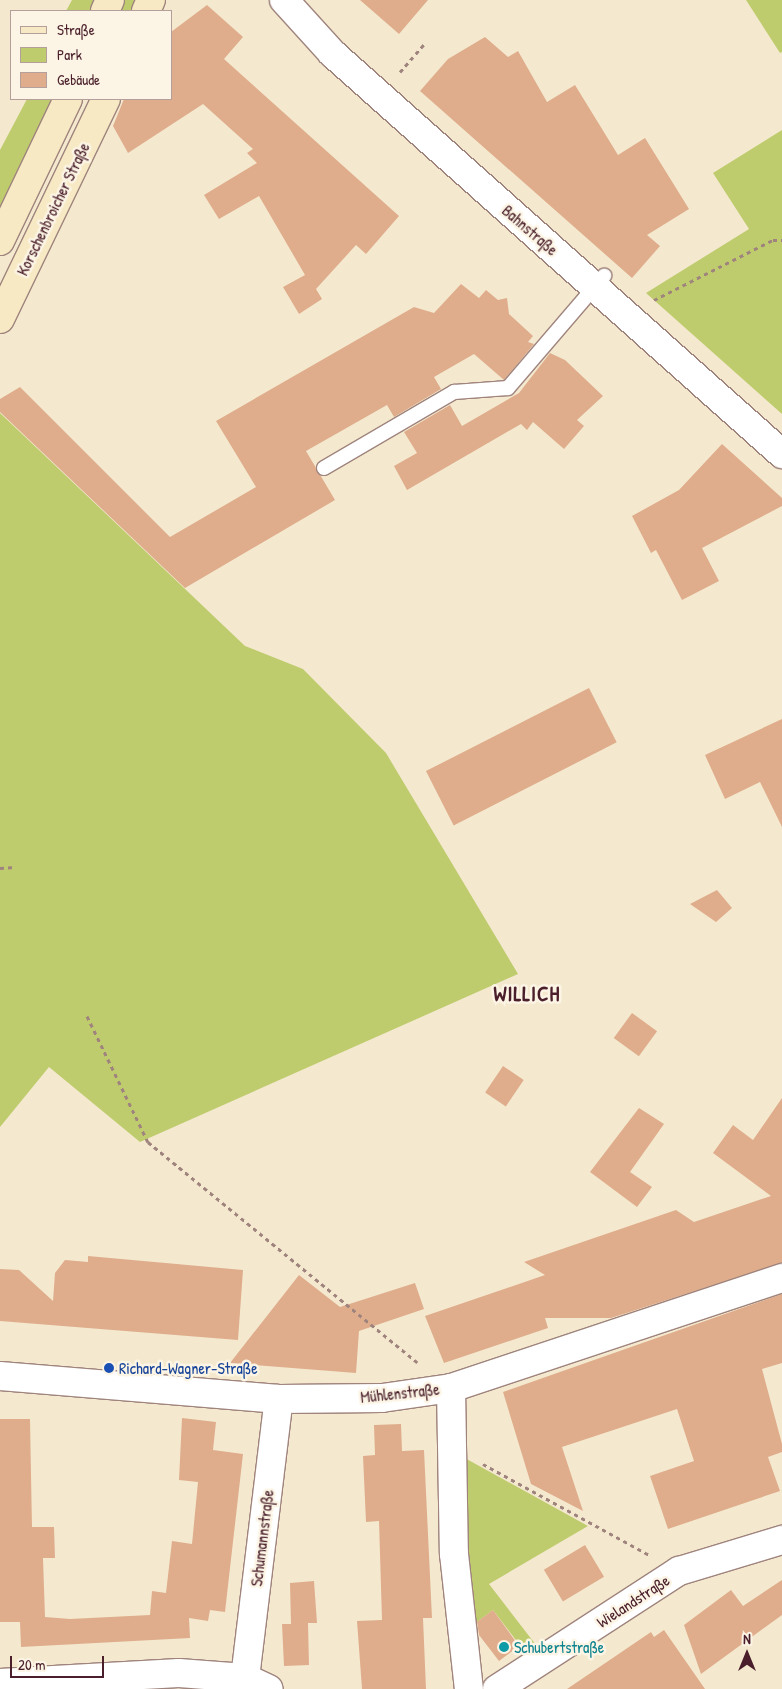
<!DOCTYPE html>
<html>
<head>
<meta charset="utf-8">
<style>
	body { margin:0 }
	#map { position:relative; width:782px; height:1689px; overflow:hidden; background:#f4e9cf; font-family:"Patrick Hand",sans-serif }
	div>[style] { position:absolute }
	.green>* { inset:0; background:#bfcc6e }
	.building>* { inset:0; background:#dfad8c; transform-origin:0 0 }
	.path>* { height:3px; margin-top:-1.5px; transform-origin:0; background:repeating-linear-gradient(90deg,#9f847d 0 4px,transparent 0 8px) }
	.roads { filter:drop-shadow(1px 0 #9f847d) drop-shadow(-1px 0 #9f847d) drop-shadow(0 1px #9f847d) drop-shadow(0 -1px #9f847d) }
	.service>* { height:14px; margin:-7px; padding:0 7px; transform-origin:7px; border-radius:7px; background:#fff }
	.minor>* { height:28px; margin:-14px; padding:0 14px; transform-origin:14px; border-radius:14px; background:#fff }
	.secondary>* { height:28px; margin:-14px; padding:0 14px; transform-origin:14px; border-radius:14px; background:#f7e9c3 }
	.dots>* { width:14px; height:14px; translate:-50% -50%; box-sizing:border-box; border:2px solid #fcf5e5; border-radius:50% }
	span { translate:-50% -50%; white-space:nowrap; text-align:center; line-height:1.15; -webkit-text-stroke:5px #fcf5e5; paint-order:stroke }
	.street-label { font-size:16px; color:#4a1f2b }
	.transit-label { font-size:16px; color:#164399 }
	.left { translate:0 -50%; text-align:left }
	.culture-label { font-size:16px; color:#0d838f }
	.district-label { font-size:21px; color:#4a1f2b; font-weight:700; letter-spacing:1px }
	.legend { position:absolute; left:10px; top:10px; width:162px; height:90px; box-sizing:border-box; background:#fcf5e5; border:1px solid #b59f9b; margin:0; padding:6px 9px; list-style:none; font-size:15px; color:#4a1f2b }
	.legend li { display:flex; align-items:center; gap:10px; height:25px }
	.legend b { width:25px; border:1px solid #b59f9b }
	.north { position:absolute; left:722px; top:1629px; width:50px; height:50px; -webkit-text-stroke:4px #fcf5e5; paint-order:stroke; rotate:0deg; font-size:14px; font-weight:700; line-height:20px; text-align:center; color:#4a1f2b }
	.north::after { content:''; display:block; margin:auto; width:18px; height:22px; background:#4a1f2b; clip-path:polygon(50% 0,100% 100%,50% 72%,0 100%) }
	.scale { position:absolute; left:10px; top:1656px; width:94px; height:22px; box-sizing:border-box; border:2px solid #4a1f2b; border-top:0; padding-left:6px; font-size:15px; line-height:18px; white-space:nowrap; color:#4a1f2b; -webkit-text-stroke:4px #fcf5e5; paint-order:stroke }
</style>
</head>
<body>
<div id="map">
	<div class="green">
		<div style="clip-path:polygon(72px 0,100px 0,95px 11px,66px 11px)"></div>
		<div style="clip-path:polygon(120px 0,139px 0,134px 11px,115px 11px)"></div>
		<div style="clip-path:polygon(746px 0,782px 0,782px 52px,780px 53px)"></div>
		<div style="clip-path:polygon(27px 99px,54px 99px,0 210px,0 150px)"></div>
		<div style="clip-path:polygon(782px 130px,782px 414px,646px 293px,749px 229px,713px 173px)"></div>
		<div style="clip-path:polygon(0 413px,245px 646px,303px 669px,386px 753px,518px 974px,140px 1142px,49px 1067px,0 1127px)"></div>
		<div style="clip-path:polygon(463px 1457px,588px 1526px,489px 1584px,536px 1645px,525px 1652px,493px 1610px,472px 1626px)"></div>
	</div>
	<div class="building">
		<div style="clip-path:polygon(360px 0,428px 0,399px 34px)"></div>
		<div style="clip-path:polygon(207px 5px,243px 37px,224px 59px,399px 216px,366px 254px,356px 245px,316px 289px,322px 299px,299px 314px,283px 287px,305px 275px,259px 196px,219px 219px,204px 195px,257px 163px,247px 153px,253px 149px,203px 104px,128px 153px,113px 126px,124px 99px,171px 99px,171px 32px)"></div>
		<div style="clip-path:polygon(485px 37px,508px 57px,518px 51px,547px 102px,575px 85px,618px 155px,645px 138px,689px 209px,647px 235px,660px 246px,632px 278px,420px 91px,448px 59px)"></div>
		<div style="clip-path:polygon(461px 284px,479px 298px,486px 290px,498px 300px,507px 298px,509px 314px,533px 336px,528px 342px,534px 344px,504px 380px,474px 354px,434px 377px,441px 389px,394px 417px,387px 405px,306px 451px,335px 500px,185px 588px,0 412px,0 399px,20px 387px,170px 537px,256px 487px,216px 421px,414px 307px,434px 313px)"></div>
		<div style="clip-path:polygon(550px 353px,565px 360px,603px 396px,577px 420px,584px 426px,564px 449px,533px 422px,527px 430px,521px 424px,407px 490px,394px 466px,417px 453px,404px 432px,450px 405px,462px 426px,519px 393px)"></div>
		<div style="clip-path:polygon(722px 444px,782px 498px,782px 506px,702px 548px,719px 581px,682px 600px,656px 550px,651px 553px,632px 516px,679px 490px)"></div>
		<div style="left:589px;top:688px;width:61px;height:183px;rotate:63deg"></div>
		<div style="clip-path:polygon(782px 719px,782px 827px,760px 782px,725px 799px,705px 755px)"></div>
		<div style="clip-path:polygon(717px 890px,732px 908px,716px 922px,690px 904px)"></div>
		<div style="left:632px;top:1013px;width:31px;height:31px;rotate:36deg"></div>
		<div style="left:503px;top:1066px;width:25px;height:32px;rotate:34deg"></div>
		<div style="clip-path:polygon(782px 1098px,782px 1263px,611px 1318px,545px 1318px,548px 1328px,444px 1363px,425px 1316px,545px 1275px,524px 1262px,676px 1210px,694px 1222px,771px 1196px,713px 1153px,733px 1125px,753px 1140px)"></div>
		<div style="clip-path:polygon(639px 1108px,664px 1124px,630px 1172px,652px 1187px,637px 1207px,590px 1172px)"></div>
		<div style="clip-path:polygon(88px 1256px,243px 1270px,238px 1340px,0 1321px,0 1269px,19px 1270px,53px 1301px,55px 1273px,65px 1260px,88px 1262px)"></div>
		<div style="clip-path:polygon(299px 1275px,340px 1307px,415px 1283px,424px 1309px,359px 1331px,356px 1373px,230px 1363px)"></div>
		<div style="clip-path:polygon(782px 1294px,782px 1363px,762px 1369px,782px 1444px,782px 1452px,768px 1457px,780px 1491px,668px 1529px,650px 1476px,694px 1461px,677px 1409px,562px 1447px,583px 1511px,531px 1484px,503px 1392px)"></div>
		<div style="clip-path:polygon(182px 1418px,216px 1422px,213px 1450px,243px 1454px,225px 1612px,210px 1610px,208px 1621px,189px 1618px,190px 1638px,21px 1647px,20px 1622px,0 1622px,0 1419px,30px 1419px,32px 1527px,54px 1527px,55px 1558px,43px 1558px,45px 1617px,70px 1619px,150px 1615px,152px 1591px,166px 1593px,172px 1541px,192px 1544px,198px 1482px,179px 1480px)"></div>
		<div style="clip-path:polygon(401px 1424px,402px 1451px,424px 1450px,432px 1618px,423px 1618px,426px 1689px,362px 1689px,357px 1621px,382px 1620px,379px 1521px,366px 1522px,363px 1456px,375px 1455px,374px 1425px)"></div>
		<div style="left:585px;top:1545px;width:37px;height:48px;rotate:59deg"></div>
		<div style="clip-path:polygon(782px 1580px,782px 1615px,701px 1674px,684px 1625px,731px 1590px,743px 1606px)"></div>
		<div style="clip-path:polygon(314px 1581px,317px 1623px,308px 1623px,309px 1665px,284px 1666px,282px 1624px,291px 1624px,290px 1583px)"></div>
		<div style="clip-path:polygon(493px 1610px,519px 1646px,499px 1661px,479px 1635px,477px 1622px)"></div>
		<div style="clip-path:polygon(664px 1630px,705px 1689px,567px 1689px,651px 1632px,654px 1637px)"></div>
	</div>
	<div class="path">
		<div style="left:400px;top:72px;width:37px;rotate:-49deg"></div>
		<div style="left:654px;top:300px;width:133px;rotate:-26.8deg"></div>
		<div style="left:773px;top:240px;width:9px"></div>
		<div style="left:0;top:868px;width:15px;rotate:-4deg"></div>
		<div style="left:87px;top:1016px;width:140px;rotate:64.2deg"></div>
		<div style="left:148px;top:1142px;width:348px;rotate:39.3deg"></div>
		<div style="left:483px;top:1464px;width:189px;rotate:28.7deg"></div>
	</div>
	<div class="roads">
		<div class="service">
			<div style="left:324px;top:468px;width:151px;rotate:-30.3deg"></div>
			<div style="left:454px;top:392px;width:54px;rotate:-4.2deg"></div>
			<div style="left:508px;top:388px;width:148px;rotate:-49.4deg"></div>
		</div>
		<div class="minor">
			<div style="left:284px;top:0;width:72px;rotate:47.8deg"></div>
			<div style="left:332px;top:53px;width:603px;rotate:41.7deg"></div>
			<div style="left:0;top:1376px;width:280px;rotate:4.7deg"></div>
			<div style="left:279px;top:1399px;width:103px;rotate:-0.6deg"></div>
			<div style="left:382px;top:1398px;width:70px;rotate:-8.2deg"></div>
			<div style="left:451px;top:1388px;width:349px;rotate:-18.4deg"></div>
			<div style="left:451px;top:1388px;width:166px;rotate:89deg"></div>
			<div style="left:454px;top:1554px;width:136px;rotate:83.7deg"></div>
			<div style="left:245px;top:1678px;width:281px;rotate:-83.1deg"></div>
			<div style="left:0;top:1683px;width:179px;rotate:-3.2deg"></div>
			<div style="left:179px;top:1673px;width:66px;rotate:4.3deg"></div>
			<div style="left:245px;top:1678px;width:26px;rotate:25deg"></div>
			<div style="left:497px;top:1689px;width:217px;rotate:-33deg"></div>
			<div style="left:679px;top:1571px;width:108px;rotate:-16.8deg"></div>
		</div>
		<div class="secondary">
			<div style="left:105px;top:11px;width:12px;rotate:-66deg"></div>
			<div style="left:146px;top:11px;width:12px;rotate:-66deg"></div>
			<div style="left:0;top:241px;width:157px;rotate:-64.4deg"></div>
			<div style="left:0;top:319px;width:244px;rotate:-64.3deg"></div>
		</div>
	</div>
	<div class="dots">
		<div style="left:109px;top:1368px;background:#1a4fb4"></div>
		<div style="left:504px;top:1647px;background:#0f9aa8"></div>
	</div>
	<div class="street-label">
		<span style="left:53px;top:209px;rotate:-64deg">Korschenbroicher Straße</span>
		<span style="left:530px;top:230px;rotate:41deg">Bahnstraße</span>
		<span style="left:400px;top:1393px;rotate:-6deg">Mühlenstraße</span>
		<span style="left:262px;top:1538px;rotate:-83deg">Schumannstraße</span>
		<span style="left:633px;top:1601px;rotate:-33deg">Wielandstraße</span>
	</div>
	<div class="transit-label">
		<span class="left" style="left:119px;top:1368px">Richard-Wagner-Straße</span>
	</div>
	<div class="culture-label">
		<span class="left" style="left:514px;top:1647px">Schubertstraße</span>
	</div>
	<div class="district-label">
		<span style="left:527px;top:994px">WILLICH</span>
	</div>
	<ul class="legend">
	<li><b style="height:6px;background:#f7e9c3"></b>Straße</li>
	<li><b style="height:14px;background:#bfcc6e"></b>Park</li>
	<li><b style="height:14px;background:#dfad8c"></b>Gebäude</li>
	</ul>
	<div class="north">N</div>
	<div class="scale">20 m</div>
</div>
</body>
</html>
